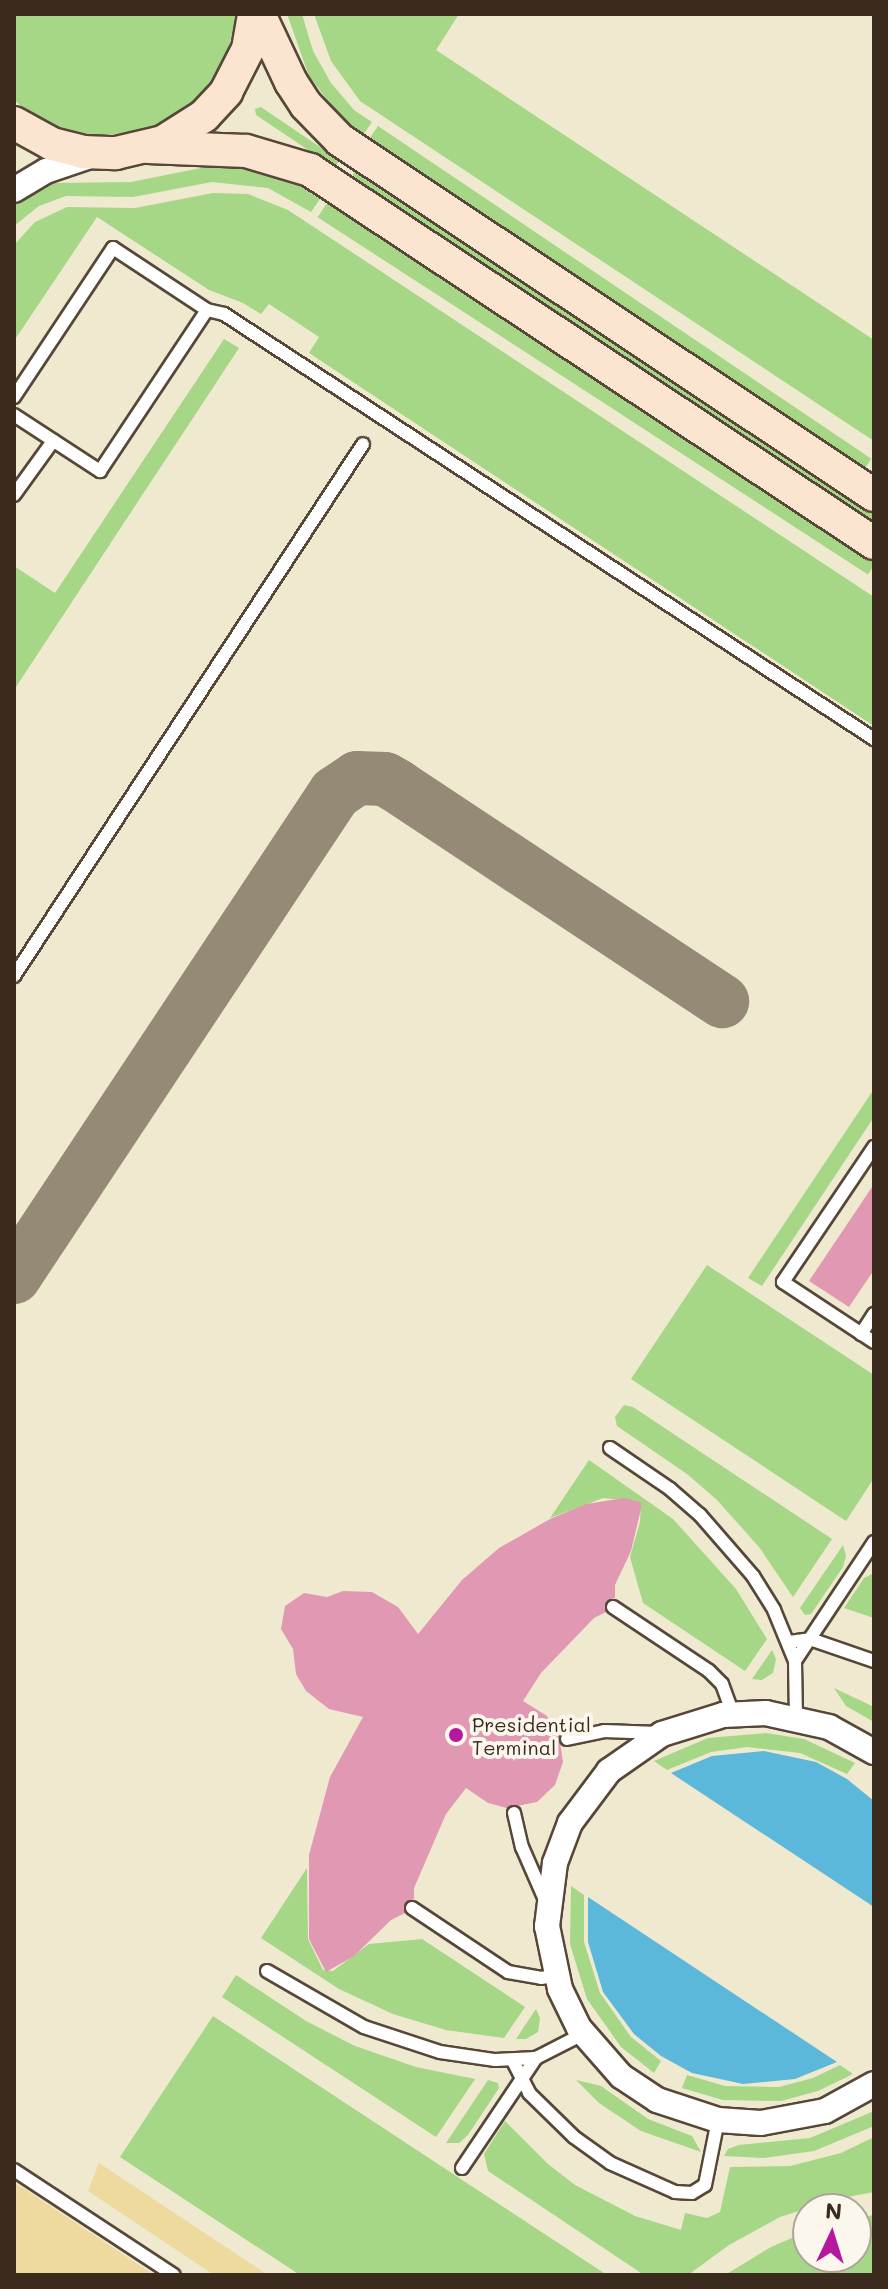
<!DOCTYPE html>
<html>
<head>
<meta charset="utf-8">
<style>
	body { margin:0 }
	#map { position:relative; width:888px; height:2289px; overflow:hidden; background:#efe9cf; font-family:Mali,sans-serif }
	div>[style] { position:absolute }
	.green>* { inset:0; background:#a5d786; transform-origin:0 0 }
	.sand>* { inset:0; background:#eeda9e }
	.water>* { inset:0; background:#5cb8da }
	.taxiway>* { height:54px; margin:-27px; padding:0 27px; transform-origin:27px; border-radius:27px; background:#958a76 }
	.building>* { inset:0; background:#e199b3 }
	.roads { filter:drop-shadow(2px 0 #564739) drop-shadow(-2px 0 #564739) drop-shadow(0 2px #564739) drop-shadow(0 -2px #564739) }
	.lane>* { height:12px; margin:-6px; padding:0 6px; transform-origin:6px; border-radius:6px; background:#fff }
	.street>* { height:24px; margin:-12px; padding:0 12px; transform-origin:12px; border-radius:12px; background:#fff }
	.secondary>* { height:32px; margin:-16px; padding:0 16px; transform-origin:16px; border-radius:16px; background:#fce5d0 }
	.dots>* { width:22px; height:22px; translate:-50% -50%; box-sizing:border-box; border:4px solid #fbf7ec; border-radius:50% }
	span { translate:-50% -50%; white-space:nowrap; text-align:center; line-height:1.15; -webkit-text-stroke:8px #fbf7ec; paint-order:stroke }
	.poi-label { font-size:20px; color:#3b2a1e }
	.left { translate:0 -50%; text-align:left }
	.frame { position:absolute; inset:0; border:16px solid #3b2a1e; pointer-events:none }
	.north { position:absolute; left:792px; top:2193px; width:80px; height:80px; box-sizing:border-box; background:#fbf7ec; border:2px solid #aea59a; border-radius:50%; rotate:4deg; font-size:22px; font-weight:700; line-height:32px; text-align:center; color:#3b2a1e }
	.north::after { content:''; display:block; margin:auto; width:28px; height:36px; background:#b5179e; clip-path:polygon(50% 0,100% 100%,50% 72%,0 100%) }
</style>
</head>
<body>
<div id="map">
	<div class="green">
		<div style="clip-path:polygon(14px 14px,237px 14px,226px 57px,212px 82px,193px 103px,169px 120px,143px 131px,100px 136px,58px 128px,32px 115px,14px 100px)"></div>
		<div style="clip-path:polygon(287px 14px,302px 14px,313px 51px,331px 83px,354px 110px,372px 122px,363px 135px,345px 123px,309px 76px)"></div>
		<div style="clip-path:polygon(314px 14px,459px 14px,436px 50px,874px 340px,874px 441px,360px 101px,331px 61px)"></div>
		<div style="clip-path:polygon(261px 107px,339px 160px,335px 168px,256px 115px,255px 109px)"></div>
		<div style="left:378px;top:126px;width:595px;height:15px;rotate:34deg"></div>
		<div style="clip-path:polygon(211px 166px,253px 169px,290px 180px,320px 199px,311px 212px,268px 188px,212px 182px,133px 197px,66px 196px,39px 206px,14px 226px,14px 205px,55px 183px,131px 182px)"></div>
		<div style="clip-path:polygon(354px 172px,874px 514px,874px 524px,352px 179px)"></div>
		<div style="clip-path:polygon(213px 193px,248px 194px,288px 210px,874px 597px,874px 726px,309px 353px,319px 337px,269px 304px,261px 314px,243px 303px,209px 290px,97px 217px,14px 341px,14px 245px,35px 222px,67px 207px,135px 208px)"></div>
		<div style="left:327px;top:203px;width:656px;height:17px;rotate:33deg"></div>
		<div style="clip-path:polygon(224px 339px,239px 348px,14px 690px,14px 566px,55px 593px)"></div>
		<div style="clip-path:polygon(874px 1089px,874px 1117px,762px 1286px,748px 1278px)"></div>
		<div style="clip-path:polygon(707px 1265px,874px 1375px,874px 1478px,846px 1521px,631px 1379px)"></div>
		<div style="clip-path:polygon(624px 1405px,633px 1407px,832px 1539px,793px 1597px,759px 1547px,717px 1500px,687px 1474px,617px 1426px,615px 1417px)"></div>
		<div style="clip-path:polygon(589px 1460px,673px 1519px,736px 1589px,767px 1639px,745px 1671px,643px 1603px,630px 1557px,640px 1522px,641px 1502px,603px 1498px,550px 1518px)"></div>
		<div style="clip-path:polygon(843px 1545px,846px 1556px,843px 1567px,811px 1614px,805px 1615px,800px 1608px)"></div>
		<div style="clip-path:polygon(874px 1573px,874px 1618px,844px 1608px,864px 1578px)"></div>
		<div style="clip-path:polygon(772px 1650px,776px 1659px,773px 1673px,762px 1680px,752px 1679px)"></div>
		<div style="clip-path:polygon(834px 1688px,874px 1707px,874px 1722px,846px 1706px)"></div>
		<div style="clip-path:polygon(766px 1733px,804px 1739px,855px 1763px,847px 1774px,800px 1753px,747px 1747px,711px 1752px,667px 1770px,654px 1761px,708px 1738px)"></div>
		<div style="clip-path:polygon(307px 1868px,308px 1939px,323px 1970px,333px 1971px,369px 1944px,422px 1939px,525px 2007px,504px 2038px,446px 2030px,393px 2014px,339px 1989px,261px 1938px)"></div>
		<div style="clip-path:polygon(571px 1886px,584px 1895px,584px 1942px,600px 1993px,631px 2037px,661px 2061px,654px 2073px,621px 2047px,587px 1999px,570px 1944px)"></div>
		<div style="clip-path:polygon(236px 1975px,306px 2021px,355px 2046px,416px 2067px,475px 2079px,436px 2137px,222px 1997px)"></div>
		<div style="clip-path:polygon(536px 2009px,540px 2018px,538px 2032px,526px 2039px,516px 2039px)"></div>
		<div style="clip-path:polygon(213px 2016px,479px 2191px,607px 2275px,300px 2275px,120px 2157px)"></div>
		<div style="clip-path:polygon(840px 2065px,853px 2074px,818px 2091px,781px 2101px,723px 2100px,682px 2088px,687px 2075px,725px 2086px,779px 2087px,813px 2078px)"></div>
		<div style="clip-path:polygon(488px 2080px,498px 2083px,499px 2088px,468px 2135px,459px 2143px,446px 2143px)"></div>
		<div style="clip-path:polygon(576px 2080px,601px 2086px,648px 2119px,692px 2136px,701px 2152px,641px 2131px,599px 2103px)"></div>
		<div style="clip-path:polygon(874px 2111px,874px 2126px,814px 2151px,764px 2158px,724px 2156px,728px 2149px,739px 2145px,810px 2138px)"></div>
		<div style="clip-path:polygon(505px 2121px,548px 2164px,575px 2185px,635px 2216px,681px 2230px,685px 2213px,707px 2218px,720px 2212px,730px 2167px,790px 2166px,841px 2153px,874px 2137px,874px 2192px,836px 2199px,780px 2217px,729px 2245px,688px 2275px,644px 2275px,488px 2171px,484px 2154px)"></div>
		<div style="clip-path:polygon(874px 2215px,874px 2275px,725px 2275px,771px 2247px,808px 2231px,808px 2257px,856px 2257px,856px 2218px)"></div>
	</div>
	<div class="sand">
		<div style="clip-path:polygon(99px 2163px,268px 2275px,214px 2275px,88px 2191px)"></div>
		<div style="clip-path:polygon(14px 2182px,154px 2275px,14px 2275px)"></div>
	</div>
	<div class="water">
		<div style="clip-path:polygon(764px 1751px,816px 1762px,847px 1779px,874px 1801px,874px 1907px,671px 1773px,712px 1756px)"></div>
		<div style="clip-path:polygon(588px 1897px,837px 2062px,795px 2079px,743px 2084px,692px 2073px,661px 2056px,634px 2034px,603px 1992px,588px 1942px)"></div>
	</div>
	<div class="taxiway">
		<div style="left:14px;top:1277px;width:581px;rotate:-56.45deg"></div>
		<div style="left:335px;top:793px;width:27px;rotate:-34deg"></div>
		<div style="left:357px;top:778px;width:28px;rotate:2deg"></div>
		<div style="left:385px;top:779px;width:14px;rotate:30deg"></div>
		<div style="left:397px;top:786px;width:390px;rotate:33.5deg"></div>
	</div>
	<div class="building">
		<div style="clip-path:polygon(874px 1184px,874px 1270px,849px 1307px,809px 1281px)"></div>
		<div style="clip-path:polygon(624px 1498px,641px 1502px,641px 1509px,631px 1551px,615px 1585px,615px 1598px,606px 1601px,606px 1612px,594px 1618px,541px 1673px,523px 1701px,547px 1716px,559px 1735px,563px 1762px,555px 1785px,537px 1802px,507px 1808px,488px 1803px,466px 1788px,446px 1814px,414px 1888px,414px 1899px,404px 1904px,405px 1913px,391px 1920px,354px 1956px,326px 1972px,309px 1939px,309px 1855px,330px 1777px,363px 1717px,329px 1709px,306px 1691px,296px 1674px,293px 1649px,281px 1629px,285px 1606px,304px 1593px,327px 1597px,343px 1591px,372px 1592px,398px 1607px,418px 1634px,462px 1580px,499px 1548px,550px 1519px,586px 1504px)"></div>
	</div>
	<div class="roads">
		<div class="lane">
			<div style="left:14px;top:397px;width:179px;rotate:-56.4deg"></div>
			<div style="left:113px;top:248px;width:113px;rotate:33.4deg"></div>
			<div style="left:207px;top:310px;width:17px;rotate:13deg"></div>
			<div style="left:224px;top:314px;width:777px;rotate:33.18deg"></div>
			<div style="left:14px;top:415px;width:103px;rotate:33.1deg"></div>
			<div style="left:100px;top:471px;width:193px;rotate:-56.4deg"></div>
			<div style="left:14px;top:495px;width:67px;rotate:-54.2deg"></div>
			<div style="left:14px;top:976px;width:636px;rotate:-56.73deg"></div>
			<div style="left:874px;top:1147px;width:163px;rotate:124deg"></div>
			<div style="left:783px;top:1282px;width:109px;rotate:33.4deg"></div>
			<div style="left:861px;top:1334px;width:24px;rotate:-57deg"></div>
			<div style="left:610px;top:1448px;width:73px;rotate:34.3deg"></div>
			<div style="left:670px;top:1489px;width:40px;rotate:41deg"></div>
			<div style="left:700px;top:1515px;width:81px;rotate:49deg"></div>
			<div style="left:753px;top:1576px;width:40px;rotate:58deg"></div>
			<div style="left:774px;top:1610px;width:55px;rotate:67.6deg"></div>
			<div style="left:795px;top:1661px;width:57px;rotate:89deg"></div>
			<div style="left:613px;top:1607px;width:115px;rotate:33.7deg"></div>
			<div style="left:709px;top:1671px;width:18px;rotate:45deg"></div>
			<div style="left:722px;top:1684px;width:32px;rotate:70deg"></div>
			<div style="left:789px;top:1642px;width:21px;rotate:-8deg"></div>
			<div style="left:810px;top:1639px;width:68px;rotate:19deg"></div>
			<div style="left:795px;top:1661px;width:143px;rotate:-56.4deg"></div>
			<div style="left:567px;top:1739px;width:38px;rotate:-12deg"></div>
			<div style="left:604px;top:1731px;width:55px;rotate:2.1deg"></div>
			<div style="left:514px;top:1813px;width:35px;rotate:77deg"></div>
			<div style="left:522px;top:1847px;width:60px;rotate:66.4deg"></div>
			<div style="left:412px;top:1908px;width:115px;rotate:33.7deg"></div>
			<div style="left:508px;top:1972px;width:34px;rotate:10deg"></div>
			<div style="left:541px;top:1978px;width:14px;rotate:-8deg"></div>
			<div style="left:267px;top:1971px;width:112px;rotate:30deg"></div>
			<div style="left:364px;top:2027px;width:80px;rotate:18.2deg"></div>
			<div style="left:440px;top:2052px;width:56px;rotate:8.3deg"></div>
			<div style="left:495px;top:2060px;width:41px;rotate:-2.8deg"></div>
			<div style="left:536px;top:2058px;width:53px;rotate:-27.1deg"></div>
			<div style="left:513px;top:2061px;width:36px;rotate:63deg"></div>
			<div style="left:529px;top:2093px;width:63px;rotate:44.4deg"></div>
			<div style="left:574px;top:2137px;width:44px;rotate:35.8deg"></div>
			<div style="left:610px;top:2163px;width:71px;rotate:24deg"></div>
			<div style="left:675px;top:2192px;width:17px;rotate:3deg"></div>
			<div style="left:692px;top:2193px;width:15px;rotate:-32deg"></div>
			<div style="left:705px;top:2185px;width:66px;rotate:-78.7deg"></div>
			<div style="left:462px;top:2168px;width:133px;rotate:-56.1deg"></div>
			<div style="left:14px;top:2170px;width:191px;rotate:33.3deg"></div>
		</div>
		<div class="street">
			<div style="left:14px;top:190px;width:37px;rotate:-31deg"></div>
			<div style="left:46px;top:171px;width:50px;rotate:-18.8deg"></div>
			<div style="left:874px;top:1752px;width:51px;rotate:-150.9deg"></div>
			<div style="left:829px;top:1727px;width:65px;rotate:-167.5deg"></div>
			<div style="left:766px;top:1713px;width:43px;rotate:177.3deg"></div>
			<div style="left:723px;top:1715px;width:64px;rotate:162.7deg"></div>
			<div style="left:662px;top:1734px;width:65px;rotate:145.1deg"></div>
			<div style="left:609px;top:1771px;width:65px;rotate:126.9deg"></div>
			<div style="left:570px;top:1823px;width:43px;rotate:110.6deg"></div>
			<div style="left:555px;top:1863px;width:64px;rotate:97.2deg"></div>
			<div style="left:547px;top:1926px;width:64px;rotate:78.3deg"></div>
			<div style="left:560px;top:1989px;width:43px;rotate:64deg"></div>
			<div style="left:579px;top:2028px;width:64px;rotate:48.8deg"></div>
			<div style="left:621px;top:2076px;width:43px;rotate:33.7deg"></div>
			<div style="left:657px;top:2100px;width:64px;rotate:18.2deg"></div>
			<div style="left:718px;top:2120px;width:43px;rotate:4deg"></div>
			<div style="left:761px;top:2123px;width:65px;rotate:-10.6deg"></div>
			<div style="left:825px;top:2111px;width:56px;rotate:-28.9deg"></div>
		</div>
		<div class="secondary">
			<div style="left:259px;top:14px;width:75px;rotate:64.8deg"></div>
			<div style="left:291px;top:82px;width:27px;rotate:57deg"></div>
			<div style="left:306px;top:105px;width:49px;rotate:45.8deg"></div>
			<div style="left:340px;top:140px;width:641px;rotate:33.62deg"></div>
			<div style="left:14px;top:123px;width:43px;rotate:28.9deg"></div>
			<div style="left:52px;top:144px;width:32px;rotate:14deg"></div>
			<div style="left:83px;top:152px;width:33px;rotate:2deg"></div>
			<div style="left:116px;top:153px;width:48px;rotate:-13.2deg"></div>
			<div style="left:163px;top:142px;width:49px;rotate:-32.4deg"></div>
			<div style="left:204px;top:116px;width:33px;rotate:-47deg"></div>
			<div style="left:226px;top:92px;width:48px;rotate:-62.9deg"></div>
			<div style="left:248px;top:49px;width:36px;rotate:-80deg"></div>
			<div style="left:148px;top:147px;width:98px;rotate:2.3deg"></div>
			<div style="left:246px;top:151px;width:67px;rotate:16.5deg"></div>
			<div style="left:310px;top:170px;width:676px;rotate:33.48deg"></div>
		</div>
	</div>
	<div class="dots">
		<div style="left:456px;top:1735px;background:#b5179e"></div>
	</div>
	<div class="poi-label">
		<span class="left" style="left:472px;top:1736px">Presidential<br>Terminal</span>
	</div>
	<div class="frame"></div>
	<div class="north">N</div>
</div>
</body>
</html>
